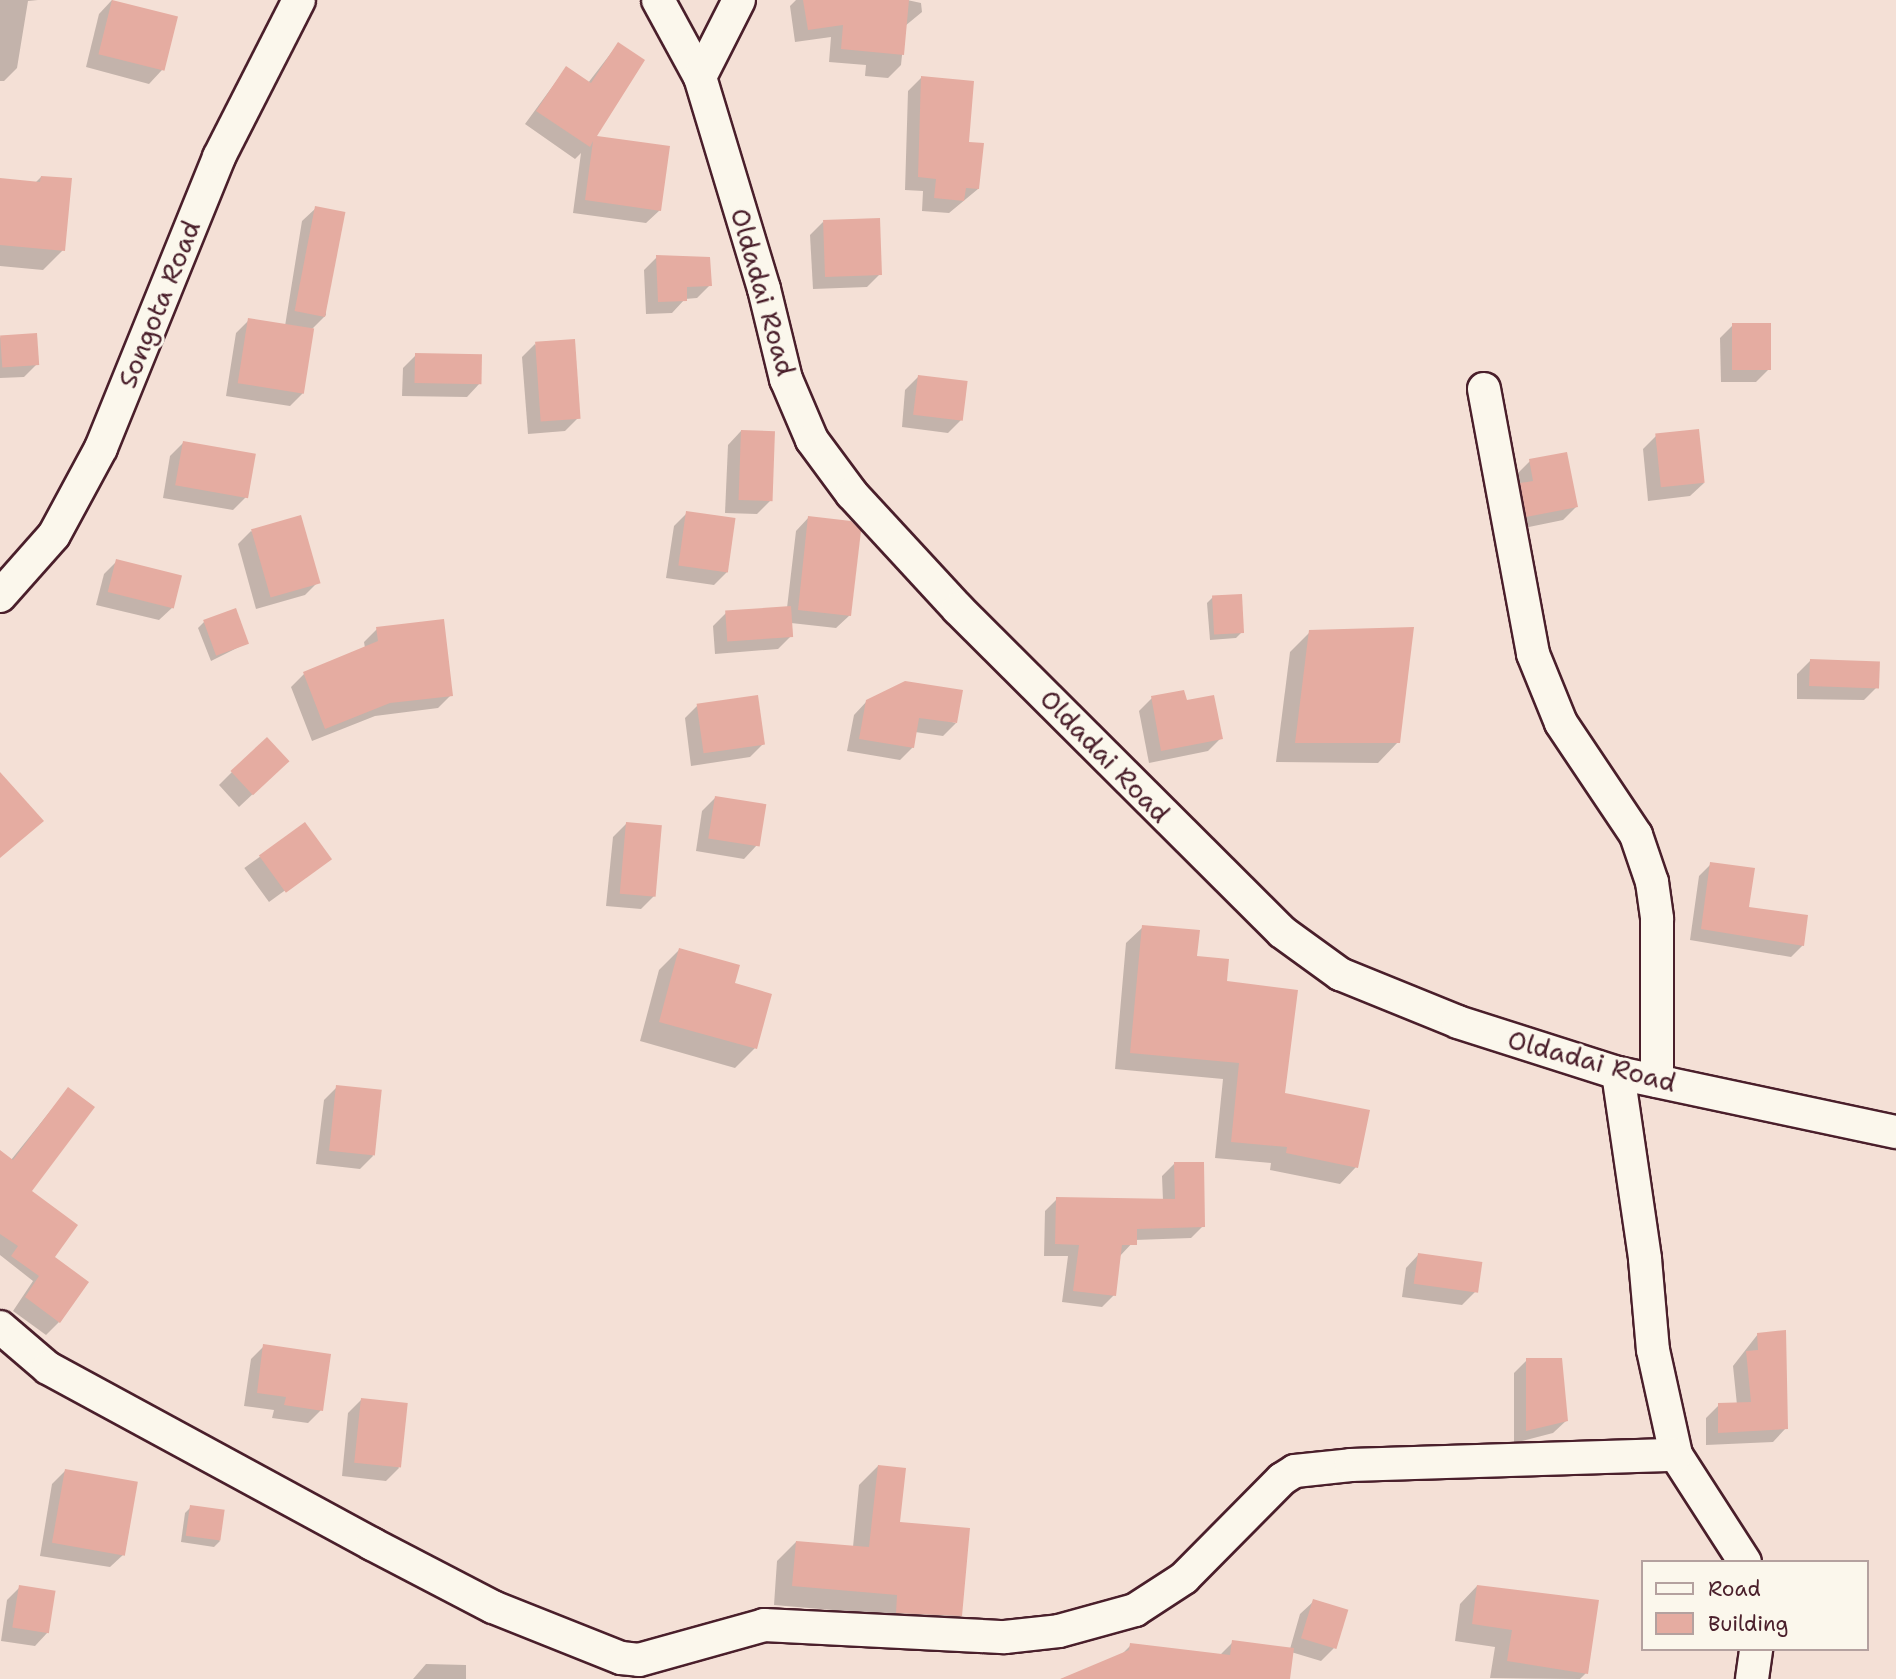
<!DOCTYPE html>
<html>
<head>
<meta charset="utf-8">
<style>
	body { margin:0 }
	#map { position:relative; width:1896px; height:1679px; overflow:hidden; background:#f4e0d6; font-family:"Shantell Sans",sans-serif }
	div>[style] { position:absolute }
	.shadow>* { inset:0; background:#0003; transform-origin:0 0 }
	.building>* { inset:0; background:#e5aca1; transform-origin:0 0 }
	.roads { filter:drop-shadow(2px 0 #4a1f2b) drop-shadow(-2px 0 #4a1f2b) drop-shadow(0 2px #4a1f2b) drop-shadow(0 -2px #4a1f2b) }
	.minor>* { height:32px; margin:-16px; padding:0 16px; transform-origin:16px; border-radius:16px; background:#fbf7ec }
	span { translate:-50% -50%; white-space:nowrap; text-align:center; line-height:1.15; -webkit-text-stroke:6px #fbf7ec; paint-order:stroke }
	.street-label { font-size:26px; color:#4a1f2b }
	.legend { position:absolute; left:1641px; top:1560px; width:228px; height:91px; box-sizing:border-box; background:#fbf7ec; border:2px solid #b4a19f; margin:0; padding:9px 12px; list-style:none; font-size:21px; color:#4a1f2b }
	.legend li { display:flex; align-items:center; gap:14px; height:35px }
	.legend b { width:35px; border:2px solid #b4a19f }
</style>
</head>
<body>
<div id="map">
	<div class="shadow">
		<div style="clip-path:polygon(0 0,38px 0,28px 1px,17px 68px,4px 81px,0 81px)"></div>
		<div style="clip-path:polygon(112px 0,162px 70px,149px 84px,86px 67px,99px 14px)"></div>
		<div style="clip-path:polygon(796px 0,907px 0,921px 3px,922px 12px,905px 26px,901px 65px,888px 78px,865px 76px,866px 65px,829px 62px,831px 37px,795px 42px,790px 6px)"></div>
		<div style="clip-path:polygon(618px 44px,594px 137px,660px 210px,646px 223px,573px 213px,581px 153px,575px 159px,525px 124px,566px 68px,588px 83px)"></div>
		<div style="clip-path:polygon(921px 78px,967px 143px,978px 189px,949px 213px,922px 211px,923px 191px,905px 190px,908px 91px)"></div>
		<div style="clip-path:polygon(41px 177px,63px 250px,43px 270px,0 266px,0 180px,35px 183px)"></div>
		<div style="clip-path:polygon(316px 208px,326px 315px,312px 329px,303px 393px,290px 406px,226px 396px,236px 333px,249px 320px,285px 326px,302px 221px)"></div>
		<div style="clip-path:polygon(823px 222px,880px 274px,867px 287px,813px 289px,810px 235px)"></div>
		<div style="clip-path:polygon(657px 257px,710px 285px,697px 298px,685px 299px,672px 313px,646px 314px,644px 270px)"></div>
		<div style="clip-path:polygon(1733px 325px,1770px 368px,1756px 382px,1721px 382px,1720px 338px)"></div>
		<div style="clip-path:polygon(0 337px,37px 364px,24px 377px,0 378px)"></div>
		<div style="clip-path:polygon(535px 344px,578px 418px,565px 431px,528px 434px,522px 357px)"></div>
		<div style="clip-path:polygon(416px 355px,480px 383px,467px 397px,402px 396px,403px 368px)"></div>
		<div style="clip-path:polygon(918px 377px,961px 420px,948px 433px,902px 427px,905px 390px)"></div>
		<div style="clip-path:polygon(741px 431px,770px 501px,757px 514px,725px 513px,728px 445px)"></div>
		<div style="clip-path:polygon(1656px 436px,1704px 483px,1690px 496px,1648px 501px,1643px 449px)"></div>
		<div style="clip-path:polygon(183px 443px,246px 497px,233px 510px,163px 498px,170px 456px)"></div>
		<div style="clip-path:polygon(1530px 461px,1576px 507px,1563px 520px,1514px 530px,1508px 498px,1519px 486px,1517px 474px)"></div>
		<div style="clip-path:polygon(687px 513px,727px 572px,714px 585px,666px 578px,674px 526px)"></div>
		<div style="clip-path:polygon(809px 517px,850px 615px,836px 628px,791px 623px,791px 636px,778px 649px,715px 654px,713px 626px,726px 613px,787px 608px,796px 531px)"></div>
		<div style="clip-path:polygon(251px 531px,318px 582px,305px 595px,256px 609px,238px 544px)"></div>
		<div style="clip-path:polygon(117px 561px,173px 607px,159px 620px,96px 605px,104px 574px)"></div>
		<div style="clip-path:polygon(1213px 597px,1242px 632px,1236px 638px,1210px 640px,1207px 603px)"></div>
		<div style="clip-path:polygon(204px 622px,247px 643px,211px 661px,198px 628px)"></div>
		<div style="clip-path:polygon(377px 629px,451px 695px,438px 708px,375px 716px,312px 741px,291px 687px,304px 674px,365px 648px,364px 642px)"></div>
		<div style="clip-path:polygon(1310px 632px,1398px 742px,1378px 763px,1276px 762px,1290px 652px)"></div>
		<div style="clip-path:polygon(1810px 661px,1877px 687px,1864px 700px,1797px 699px,1797px 674px)"></div>
		<div style="clip-path:polygon(1152px 698px,1185px 702px,1221px 738px,1208px 751px,1149px 763px,1139px 711px)"></div>
		<div style="clip-path:polygon(867px 701px,956px 723px,943px 736px,915px 732px,913px 747px,900px 760px,847px 751px,854px 715px)"></div>
		<div style="clip-path:polygon(698px 705px,763px 744px,750px 757px,691px 766px,685px 718px)"></div>
		<div style="clip-path:polygon(232px 772px,274px 774px,239px 807px,219px 785px)"></div>
		<div style="clip-path:polygon(715px 798px,757px 845px,744px 859px,696px 851px,702px 811px)"></div>
		<div style="left:305px;top:824px;width:42px;height:75px;rotate:54deg"></div>
		<div style="clip-path:polygon(626px 824px,654px 896px,641px 909px,606px 906px,613px 837px)"></div>
		<div style="clip-path:polygon(1711px 864px,1747px 909px,1803px 945px,1791px 957px,1690px 940px,1699px 876px)"></div>
		<div style="clip-path:polygon(1143px 927px,1195px 957px,1225px 982px,1283px 1094px,1356px 1167px,1340px 1184px,1270px 1170px,1271px 1163px,1215px 1158px,1223px 1079px,1115px 1069px,1126px 943px)"></div>
		<div style="clip-path:polygon(679px 950px,733px 985px,755px 1048px,735px 1068px,640px 1041px,659px 970px)"></div>
		<div style="clip-path:polygon(337px 1087px,373px 1156px,360px 1169px,316px 1164px,324px 1100px)"></div>
		<div style="clip-path:polygon(68px 1089px,29px 1191px,59px 1322px,46px 1335px,13px 1311px,33px 1281px,0 1255px,0 1152px,11px 1160px)"></div>
		<div style="clip-path:polygon(1174px 1164px,1203px 1226px,1191px 1238px,1135px 1240px,1119px 1257px,1114px 1295px,1102px 1307px,1062px 1302px,1068px 1256px,1044px 1256px,1045px 1211px,1057px 1199px,1163px 1201px,1162px 1176px)"></div>
		<div style="clip-path:polygon(1419px 1254px,1475px 1292px,1462px 1305px,1402px 1297px,1406px 1268px)"></div>
		<div style="clip-path:polygon(1758px 1334px,1786px 1428px,1773px 1442px,1706px 1445px,1706px 1418px,1719px 1405px,1737px 1405px,1733px 1366px)"></div>
		<div style="clip-path:polygon(264px 1346px,321px 1410px,308px 1423px,272px 1418px,274px 1410px,244px 1406px,251px 1359px)"></div>
		<div style="clip-path:polygon(1527px 1360px,1567px 1420px,1553px 1433px,1514px 1443px,1514px 1373px)"></div>
		<div style="clip-path:polygon(361px 1400px,399px 1468px,386px 1481px,342px 1476px,348px 1413px)"></div>
		<div style="clip-path:polygon(878px 1466px,899px 1524px,961px 1616px,942px 1635px,878px 1631px,879px 1614px,774px 1605px,777px 1561px,796px 1542px,853px 1547px,859px 1485px)"></div>
		<div style="clip-path:polygon(65px 1471px,124px 1554px,110px 1567px,40px 1556px,52px 1484px)"></div>
		<div style="clip-path:polygon(191px 1507px,220px 1541px,214px 1547px,181px 1542px,185px 1513px)"></div>
		<div style="clip-path:polygon(1477px 1586px,1586px 1673px,1580px 1679px,1490px 1678px,1495px 1647px,1455px 1641px,1460px 1604px)"></div>
		<div style="clip-path:polygon(20px 1587px,48px 1632px,35px 1646px,1px 1641px,7px 1600px)"></div>
		<div style="clip-path:polygon(1314px 1601px,1334px 1648px,1321px 1661px,1291px 1652px,1288px 1679px,1061px 1679px,1120px 1656px,1131px 1645px,1219px 1656px,1233px 1642px,1290px 1649px,1300px 1614px)"></div>
		<div style="clip-path:polygon(426px 1664px,466px 1665px,466px 1679px,413px 1679px)"></div>
	</div>
	<div class="building">
		<div style="left:112px;top:0;width:68px;height:56px;rotate:14deg"></div>
		<div style="clip-path:polygon(803px 0,909px 0,904px 55px,841px 49px,843px 25px,808px 30px)"></div>
		<div style="clip-path:polygon(618px 42px,645px 60px,597px 136px,670px 146px,661px 211px,585px 200px,593px 141px,590px 147px,536px 111px,566px 66px,591px 83px)"></div>
		<div style="clip-path:polygon(921px 76px,974px 81px,969px 142px,984px 143px,979px 189px,966px 188px,964px 201px,934px 198px,936px 179px,918px 177px)"></div>
		<div style="clip-path:polygon(41px 176px,72px 178px,65px 251px,0 245px,0 178px,40px 182px)"></div>
		<div style="left:315px;top:206px;width:31px;height:107px;rotate:11deg"></div>
		<div style="left:880px;top:218px;width:57px;height:57px;rotate:88deg"></div>
		<div style="clip-path:polygon(656px 255px,710px 257px,712px 286px,687px 287px,687px 301px,658px 302px)"></div>
		<div style="left:248px;top:318px;width:67px;height:66px;rotate:9deg"></div>
		<div style="left:1732px;top:323px;width:39px;height:47px"></div>
		<div style="left:37px;top:333px;width:32px;height:37px;rotate:86deg"></div>
		<div style="left:575px;top:339px;width:80px;height:40px;rotate:86deg"></div>
		<div style="left:415px;top:353px;width:67px;height:30px;rotate:1deg"></div>
		<div style="left:918px;top:375px;width:50px;height:40px;rotate:7deg"></div>
		<div style="left:1699px;top:429px;width:54px;height:44px;rotate:84deg"></div>
		<div style="left:741px;top:430px;width:34px;height:70px;rotate:2deg"></div>
		<div style="left:183px;top:441px;width:74px;height:45px;rotate:10deg"></div>
		<div style="clip-path:polygon(1567px 452px,1578px 507px,1526px 517px,1520px 483px,1533px 481px,1529px 459px)"></div>
		<div style="left:686px;top:511px;width:50px;height:55px;rotate:8deg"></div>
		<div style="left:301px;top:515px;width:71px;height:52px;rotate:74deg"></div>
		<div style="clip-path:polygon(808px 516px,851px 521px,861px 531px,851px 616px,798px 610px)"></div>
		<div style="left:116px;top:559px;width:68px;height:34px;rotate:14deg"></div>
		<div style="left:1242px;top:594px;width:39px;height:30px;rotate:87deg"></div>
		<div style="left:791px;top:606px;width:31px;height:66px;rotate:86deg"></div>
		<div style="left:236px;top:608px;width:38px;height:35px;rotate:70deg"></div>
		<div style="clip-path:polygon(444px 619px,453px 696px,390px 703px,325px 729px,303px 672px,378px 641px,376px 627px)"></div>
		<div style="clip-path:polygon(1414px 627px,1400px 743px,1295px 743px,1309px 630px)"></div>
		<div style="left:1810px;top:659px;width:70px;height:27px;rotate:2deg"></div>
		<div style="clip-path:polygon(905px 681px,963px 690px,957px 723px,919px 718px,914px 748px,859px 739px,866px 700px)"></div>
		<div style="clip-path:polygon(1184px 690px,1187px 700px,1214px 695px,1223px 739px,1161px 751px,1151px 696px)"></div>
		<div style="left:758px;top:695px;width:50px;height:62px;rotate:82deg"></div>
		<div style="left:267px;top:737px;width:33px;height:50px;rotate:47deg"></div>
		<div style="clip-path:polygon(0 772px,44px 821px,0 858px)"></div>
		<div style="left:715px;top:796px;width:52px;height:43px;rotate:9deg"></div>
		<div style="left:305px;top:822px;width:46px;height:57px;rotate:54deg"></div>
		<div style="left:626px;top:822px;width:36px;height:72px;rotate:5deg"></div>
		<div style="clip-path:polygon(1710px 862px,1755px 868px,1749px 907px,1808px 915px,1804px 946px,1701px 929px)"></div>
		<div style="clip-path:polygon(1142px 925px,1200px 930px,1197px 956px,1229px 959px,1227px 981px,1298px 990px,1285px 1093px,1370px 1110px,1358px 1168px,1286px 1153px,1287px 1147px,1231px 1142px,1239px 1063px,1130px 1053px)"></div>
		<div style="clip-path:polygon(679px 948px,740px 965px,735px 983px,772px 994px,757px 1049px,659px 1022px)"></div>
		<div style="left:336px;top:1085px;width:46px;height:66px;rotate:6deg"></div>
		<div style="clip-path:polygon(68px 1087px,95px 1107px,32px 1191px,78px 1225px,55px 1257px,89px 1282px,60px 1323px,25px 1297px,39px 1276px,11px 1256px,18px 1246px,0 1234px,0 1150px,13px 1160px)"></div>
		<div style="clip-path:polygon(1174px 1162px,1204px 1162px,1205px 1227px,1137px 1229px,1137px 1245px,1122px 1245px,1116px 1296px,1073px 1291px,1079px 1245px,1055px 1244px,1056px 1197px,1175px 1199px)"></div>
		<div style="left:1418px;top:1253px;width:65px;height:31px;rotate:8deg"></div>
		<div style="clip-path:polygon(1786px 1330px,1788px 1429px,1718px 1433px,1718px 1403px,1751px 1402px,1746px 1351px,1758px 1350px,1757px 1333px)"></div>
		<div style="clip-path:polygon(263px 1344px,331px 1354px,323px 1411px,284px 1405px,286px 1397px,257px 1393px)"></div>
		<div style="clip-path:polygon(1526px 1358px,1562px 1358px,1568px 1421px,1526px 1431px)"></div>
		<div style="left:361px;top:1398px;width:47px;height:65px;rotate:6deg"></div>
		<div style="clip-path:polygon(878px 1465px,906px 1468px,900px 1522px,970px 1528px,962px 1616px,896px 1613px,897px 1595px,792px 1586px,796px 1541px,869px 1547px)"></div>
		<div style="left:65px;top:1469px;width:74px;height:75px;rotate:10deg"></div>
		<div style="left:190px;top:1505px;width:35px;height:31px;rotate:8deg"></div>
		<div style="left:19px;top:1585px;width:37px;height:43px;rotate:9deg"></div>
		<div style="clip-path:polygon(1477px 1585px,1599px 1600px,1588px 1674px,1507px 1661px,1512px 1630px,1472px 1624px)"></div>
		<div style="left:1313px;top:1599px;width:37px;height:41px;rotate:17deg"></div>
		<div style="clip-path:polygon(1232px 1640px,1294px 1648px,1290px 1679px,1060px 1679px,1129px 1650px,1130px 1643px,1230px 1655px)"></div>
	</div>
	<div class="roads">
		<div class="minor">
			<div style="left:658px;top:0;width:88px;rotate:61.4deg"></div>
			<div style="left:700px;top:77px;width:221px;rotate:73.2deg"></div>
			<div style="left:764px;top:289px;width:93px;rotate:76.3deg"></div>
			<div style="left:786px;top:379px;width:66px;rotate:66.9deg"></div>
			<div style="left:812px;top:440px;width:67px;rotate:53.5deg"></div>
			<div style="left:852px;top:494px;width:156px;rotate:47.3deg"></div>
			<div style="left:958px;top:609px;width:457px;rotate:44.9deg"></div>
			<div style="left:1282px;top:932px;width:72px;rotate:35.9deg"></div>
			<div style="left:1340px;top:974px;width:127px;rotate:22.1deg"></div>
			<div style="left:1458px;top:1022px;width:168px;rotate:17.7deg"></div>
			<div style="left:1618px;top:1073px;width:284px;rotate:12deg"></div>
			<div style="left:700px;top:77px;width:86px;rotate:-63.1deg"></div>
			<div style="left:1484px;top:389px;width:269px;rotate:79.5deg"></div>
			<div style="left:1533px;top:654px;width:74px;rotate:67.9deg"></div>
			<div style="left:1561px;top:723px;width:135px;rotate:56.2deg"></div>
			<div style="left:1636px;top:835px;width:50px;rotate:71.2deg"></div>
			<div style="left:1652px;top:882px;width:37px;rotate:82deg"></div>
			<div style="left:1657px;top:919px;width:162px;rotate:90deg"></div>
			<div style="left:0;top:596px;width:81px;rotate:-48.5deg"></div>
			<div style="left:54px;top:535px;width:99px;rotate:-61.6deg"></div>
			<div style="left:101px;top:448px;width:314px;rotate:-67.9deg"></div>
			<div style="left:219px;top:157px;width:176px;rotate:-63deg"></div>
			<div style="left:1618px;top:1073px;width:188px;rotate:81.7deg"></div>
			<div style="left:1645px;top:1259px;width:91px;rotate:85deg"></div>
			<div style="left:1653px;top:1350px;width:107px;rotate:77.6deg"></div>
			<div style="left:1676px;top:1455px;width:127px;rotate:57.2deg"></div>
			<div style="left:0;top:1327px;width:63px;rotate:40.5deg"></div>
			<div style="left:48px;top:1368px;width:369px;rotate:28.5deg"></div>
			<div style="left:372px;top:1544px;width:136px;rotate:27.5deg"></div>
			<div style="left:493px;top:1607px;width:138px;rotate:21.7deg"></div>
			<div style="left:621px;top:1658px;width:18px;rotate:6deg"></div>
			<div style="left:639px;top:1660px;width:130px;rotate:-15.6deg"></div>
			<div style="left:764px;top:1625px;width:241px;rotate:2.9deg"></div>
			<div style="left:1005px;top:1637px;width:54px;rotate:-6.3deg"></div>
			<div style="left:1059px;top:1631px;width:79px;rotate:-15.4deg"></div>
			<div style="left:1135px;top:1610px;width:59px;rotate:-33.1deg"></div>
			<div style="left:1184px;top:1578px;width:139px;rotate:-45.3deg"></div>
			<div style="left:1282px;top:1479px;width:15px;rotate:-32deg"></div>
			<div style="left:1295px;top:1471px;width:56px;rotate:-6.1deg"></div>
			<div style="left:1351px;top:1465px;width:325px;rotate:-1.8deg"></div>
			<div style="left:1752px;top:1679px;width:30px;rotate:-82deg"></div>
		</div>
	</div>
	<div class="street-label">
		<span style="left:763px;top:292px;rotate:74deg">Oldadai Road</span>
		<span style="left:159px;top:304px;rotate:-68deg">Songota Road</span>
		<span style="left:1105px;top:756px;rotate:46deg">Oldadai Road</span>
		<span style="left:1592px;top:1061px;rotate:15deg">Oldadai Road</span>
	</div>
	<ul class="legend">
	<li><b style="height:9px;background:#fbf7ec"></b>Road</li>
	<li><b style="height:19px;background:#e5aca1"></b>Building</li>
	</ul>
</div>
</body>
</html>
